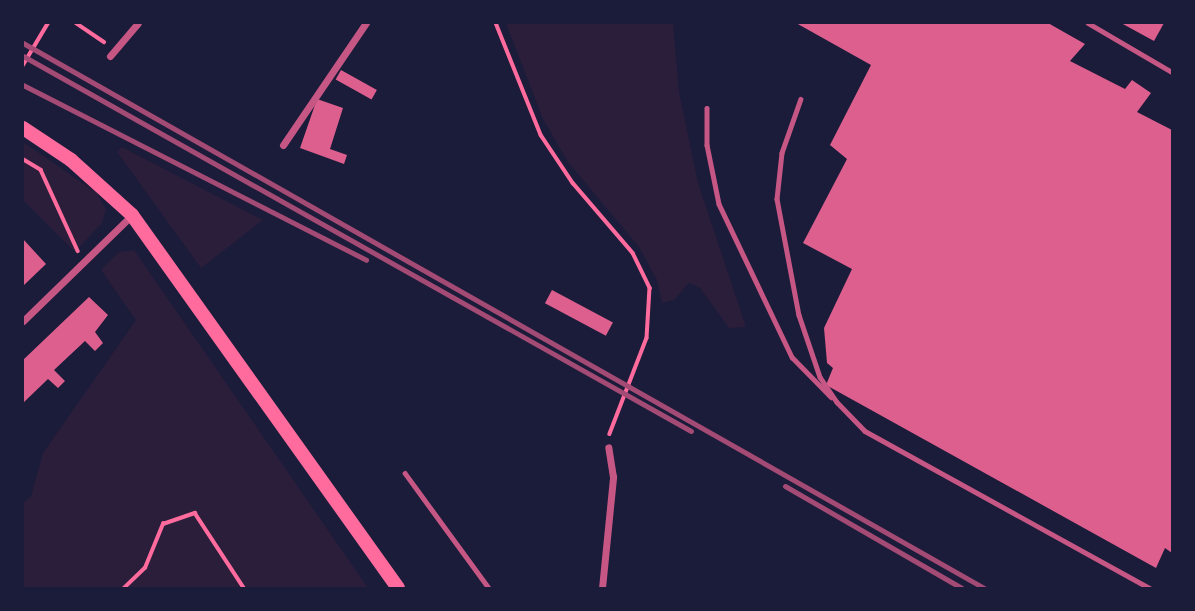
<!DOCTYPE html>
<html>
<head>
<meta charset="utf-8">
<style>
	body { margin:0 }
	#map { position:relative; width:1195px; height:611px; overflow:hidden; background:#1b1b3a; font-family:"Source Serif 4",serif }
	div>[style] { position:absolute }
	.green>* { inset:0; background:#2a1e3b }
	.building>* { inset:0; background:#dd5f8e; transform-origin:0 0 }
	.path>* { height:3.5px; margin:-1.75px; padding:0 1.75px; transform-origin:1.75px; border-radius:1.75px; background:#ff6b9d }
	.service>* { height:4.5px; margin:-2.25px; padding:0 2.25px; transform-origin:2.25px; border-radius:2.25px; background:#c65784 }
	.minor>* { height:7px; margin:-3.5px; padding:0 3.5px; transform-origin:3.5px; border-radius:3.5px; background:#c65784 }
	.secondary>* { height:14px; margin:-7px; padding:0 7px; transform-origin:7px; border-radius:7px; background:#ff6b9d }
	.rail>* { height:5px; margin:-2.5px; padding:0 2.5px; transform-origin:2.5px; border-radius:2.5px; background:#a44b75 }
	span { translate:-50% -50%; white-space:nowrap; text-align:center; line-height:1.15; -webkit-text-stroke:5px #1b1b3a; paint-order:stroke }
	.frame { position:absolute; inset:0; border:24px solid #1b1b3a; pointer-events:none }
</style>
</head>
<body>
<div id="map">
	<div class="green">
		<div style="clip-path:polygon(506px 23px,673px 23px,679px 92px,698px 183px,746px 327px,729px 328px,700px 288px,689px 283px,674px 300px,662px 303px,657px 280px,639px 247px,568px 162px,543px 119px)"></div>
		<div style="clip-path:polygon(23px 142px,97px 193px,106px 210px,102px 223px,75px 252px,23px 200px)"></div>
		<div style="clip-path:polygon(122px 147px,263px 220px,201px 268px,117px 152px)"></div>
		<div style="clip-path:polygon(134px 250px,368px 588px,23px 588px,23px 503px,31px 496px,43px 453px,136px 320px,101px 270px,119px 252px)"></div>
	</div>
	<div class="building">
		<div style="clip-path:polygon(796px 23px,1048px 23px,1085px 44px,1070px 61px,1125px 89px,1132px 80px,1151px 93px,1137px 112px,1172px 130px,1172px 553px,1165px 548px,1156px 568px,826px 385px,833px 368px,827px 363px,824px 328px,852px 269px,803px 243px,847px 159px,830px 145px,871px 65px)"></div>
		<div style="clip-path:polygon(1121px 23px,1164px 23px,1154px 41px)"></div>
		<div style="left:341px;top:70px;width:41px;height:11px;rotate:29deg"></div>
		<div style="clip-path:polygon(317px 99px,343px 108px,330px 149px,347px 155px,344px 164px,300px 148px)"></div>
		<div style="clip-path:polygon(23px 239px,46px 264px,23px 286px)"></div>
		<div style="left:552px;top:290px;width:69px;height:15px;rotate:28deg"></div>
		<div style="clip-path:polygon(89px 297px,108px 315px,95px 332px,103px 343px,95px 351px,85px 341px,54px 370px,65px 381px,58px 388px,48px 379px,23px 403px,23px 360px)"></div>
	</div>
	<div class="path">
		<div style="left:76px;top:23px;width:34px;rotate:34deg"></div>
		<div style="left:496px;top:23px;width:121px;rotate:68.1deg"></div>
		<div style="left:541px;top:135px;width:58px;rotate:56.3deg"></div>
		<div style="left:573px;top:183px;width:92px;rotate:49.4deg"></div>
		<div style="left:633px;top:253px;width:39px;rotate:64deg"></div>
		<div style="left:650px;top:288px;width:50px;rotate:93.4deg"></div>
		<div style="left:647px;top:338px;width:103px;rotate:111.1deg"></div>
		<div style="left:23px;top:65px;width:49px;rotate:-59.2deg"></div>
		<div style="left:23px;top:159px;width:21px;rotate:31deg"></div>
		<div style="left:41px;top:170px;width:89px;rotate:65.4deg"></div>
		<div style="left:124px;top:588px;width:29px;rotate:-44deg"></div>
		<div style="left:145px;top:568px;width:48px;rotate:-67.8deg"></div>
		<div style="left:163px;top:524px;width:34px;rotate:-19deg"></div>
		<div style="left:195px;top:513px;width:90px;rotate:56.8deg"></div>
	</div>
	<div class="service">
		<div style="left:1088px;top:23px;width:97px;rotate:30.3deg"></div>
		<div style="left:801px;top:99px;width:57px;rotate:109.4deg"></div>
		<div style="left:782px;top:153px;width:46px;rotate:96.2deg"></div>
		<div style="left:777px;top:199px;width:118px;rotate:79.3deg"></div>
		<div style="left:799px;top:315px;width:65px;rotate:71.3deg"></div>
		<div style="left:820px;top:377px;width:30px;rotate:56deg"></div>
		<div style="left:837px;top:402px;width:40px;rotate:46deg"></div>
		<div style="left:865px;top:431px;width:325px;rotate:28.9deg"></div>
		<div style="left:707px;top:108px;width:37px;rotate:90deg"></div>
		<div style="left:707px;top:145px;width:60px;rotate:78.5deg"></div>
		<div style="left:719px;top:204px;width:170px;rotate:64.5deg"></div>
		<div style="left:792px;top:357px;width:56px;rotate:45.7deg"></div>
		<div style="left:405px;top:473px;width:142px;rotate:53.9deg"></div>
	</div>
	<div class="minor">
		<div style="left:110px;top:56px;width:43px;rotate:-49.7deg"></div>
		<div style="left:283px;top:145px;width:148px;rotate:-55.8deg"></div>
		<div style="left:23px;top:321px;width:152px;rotate:-44.2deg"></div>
		<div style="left:602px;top:588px;width:112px;rotate:-84.3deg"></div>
		<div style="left:613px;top:477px;width:30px;rotate:-99deg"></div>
	</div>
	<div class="secondary">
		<div style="left:23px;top:128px;width:58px;rotate:33.7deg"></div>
		<div style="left:71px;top:160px;width:82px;rotate:42deg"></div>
		<div style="left:132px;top:215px;width:458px;rotate:54.5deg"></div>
	</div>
	<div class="rail">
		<div style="left:23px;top:43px;width:1105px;rotate:29.56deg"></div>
		<div style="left:23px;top:56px;width:766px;rotate:29.31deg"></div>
		<div style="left:23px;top:85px;width:385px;rotate:27deg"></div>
		<div style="left:785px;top:486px;width:204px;rotate:30deg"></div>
	</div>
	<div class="frame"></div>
</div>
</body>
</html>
